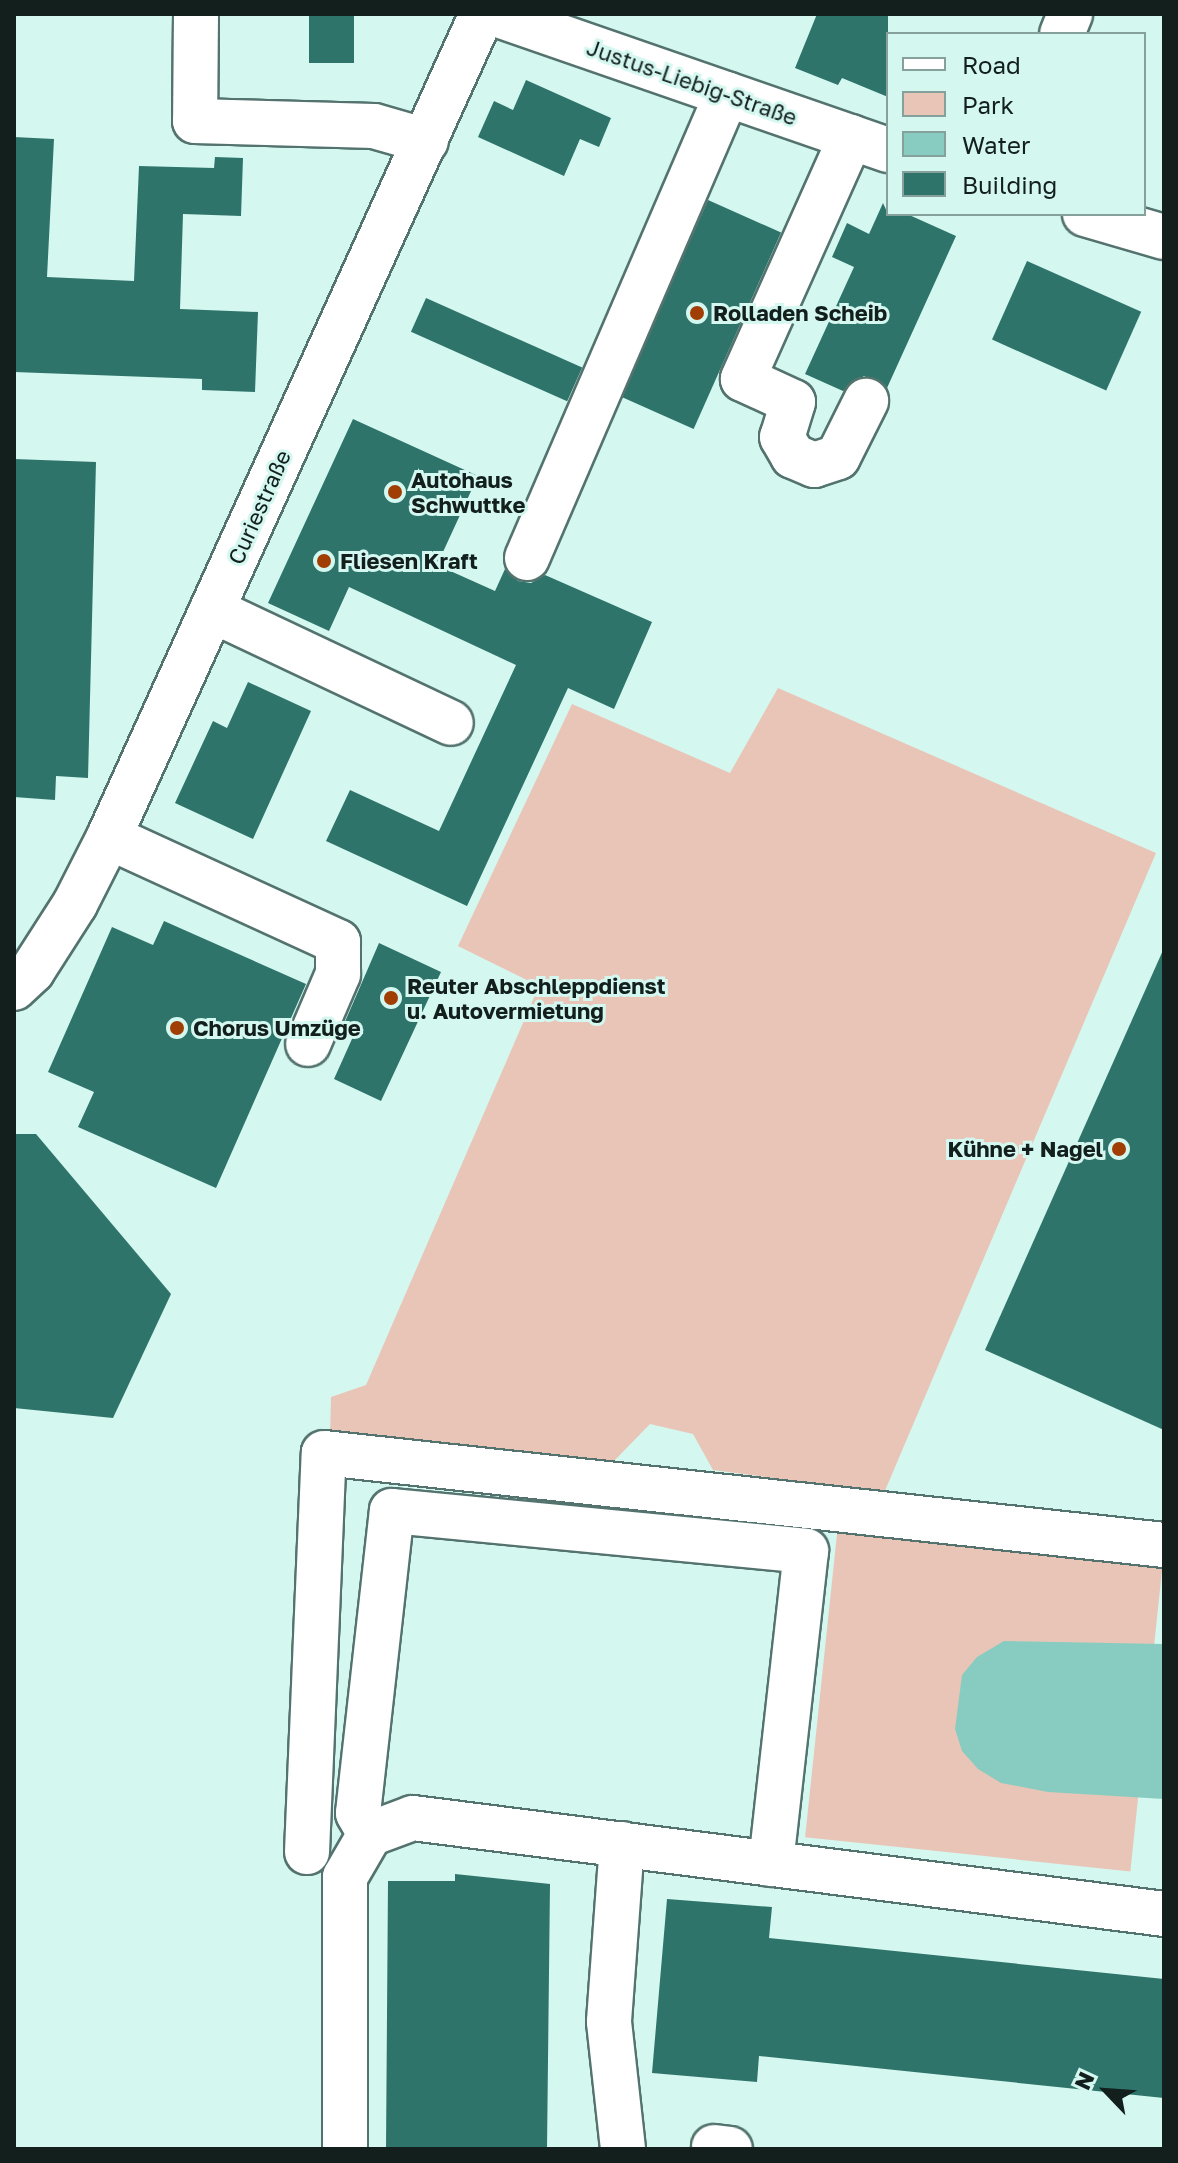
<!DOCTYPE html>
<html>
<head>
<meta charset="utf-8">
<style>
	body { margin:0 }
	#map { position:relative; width:1178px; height:2163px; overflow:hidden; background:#d4f7f0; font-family:"Golos Text",sans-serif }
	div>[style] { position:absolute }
	.green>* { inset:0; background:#e8c5b7; transform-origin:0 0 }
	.water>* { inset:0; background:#88ccc1 }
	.building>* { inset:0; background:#2f746a; transform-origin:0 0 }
	.roads { filter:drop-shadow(2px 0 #54736e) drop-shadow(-2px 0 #54736e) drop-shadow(0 2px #54736e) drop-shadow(0 -2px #54736e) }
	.minor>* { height:44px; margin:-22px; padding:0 22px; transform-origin:22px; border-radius:22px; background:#fff }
	.dots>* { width:22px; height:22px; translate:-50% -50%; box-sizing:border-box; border:4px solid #d4f7f0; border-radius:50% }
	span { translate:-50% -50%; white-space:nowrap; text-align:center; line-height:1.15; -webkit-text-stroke:6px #d4f7f0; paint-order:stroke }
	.street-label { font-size:22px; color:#121f1d }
	.poi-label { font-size:22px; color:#121f1d; font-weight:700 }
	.left { translate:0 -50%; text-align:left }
	.right { translate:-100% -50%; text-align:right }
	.frame { position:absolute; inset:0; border:16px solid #121f1d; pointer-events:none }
	.legend { position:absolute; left:886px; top:32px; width:260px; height:184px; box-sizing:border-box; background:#d4f7f0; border:2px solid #86a19c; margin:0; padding:10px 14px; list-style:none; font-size:24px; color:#121f1d }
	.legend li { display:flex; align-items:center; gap:16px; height:40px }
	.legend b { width:40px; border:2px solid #86a19c }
	.north { position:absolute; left:1066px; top:2051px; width:80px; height:80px; -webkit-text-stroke:6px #d4f7f0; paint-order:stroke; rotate:295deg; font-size:22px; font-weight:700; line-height:32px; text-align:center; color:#121f1d }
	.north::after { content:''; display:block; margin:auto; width:28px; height:36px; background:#121f1d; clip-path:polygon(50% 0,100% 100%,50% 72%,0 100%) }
</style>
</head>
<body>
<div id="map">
	<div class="green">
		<div style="clip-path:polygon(778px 688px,1156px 853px,884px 1493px,713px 1470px,693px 1434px,650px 1424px,613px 1462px,330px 1436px,331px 1397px,366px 1385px,539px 986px,458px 946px,572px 704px,730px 773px)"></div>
		<div style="left:839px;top:1515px;width:327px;height:324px;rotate:6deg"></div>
	</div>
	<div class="water">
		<div style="clip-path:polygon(1004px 1641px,1164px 1644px,1164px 1799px,1048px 1792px,1001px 1783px,978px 1769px,962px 1751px,955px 1729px,962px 1675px,977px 1657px)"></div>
	</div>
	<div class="building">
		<div style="left:309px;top:14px;width:45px;height:49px"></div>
		<div style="clip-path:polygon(817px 14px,888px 14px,888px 97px,842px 78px,838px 85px,795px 68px)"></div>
		<div style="clip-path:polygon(526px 80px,611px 118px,599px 147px,580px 139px,564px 176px,478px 137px,494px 101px,513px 110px)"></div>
		<div style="clip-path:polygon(14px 137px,54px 139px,47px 277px,134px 281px,139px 166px,214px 168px,215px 157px,243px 158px,241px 216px,183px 214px,180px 309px,258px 312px,255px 392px,202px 390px,202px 379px,14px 372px)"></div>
		<div style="left:708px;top:200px;width:80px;height:215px;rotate:24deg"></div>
		<div style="clip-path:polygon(883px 203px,888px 214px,907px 214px,956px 236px,887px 388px,864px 376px,843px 391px,805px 374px,854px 267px,832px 257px,847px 223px,869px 234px)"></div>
		<div style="left:1027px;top:261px;width:125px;height:86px;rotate:24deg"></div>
		<div style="left:426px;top:298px;width:171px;height:37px;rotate:24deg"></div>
		<div style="clip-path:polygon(353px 419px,478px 476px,437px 565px,495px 591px,505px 569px,518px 581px,531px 583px,545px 575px,652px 622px,614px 709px,568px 688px,467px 906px,326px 841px,350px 790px,439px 831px,516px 665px,349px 587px,329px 631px,268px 603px)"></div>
		<div style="clip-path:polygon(14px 459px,96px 462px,88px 778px,56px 776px,55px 800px,14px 797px)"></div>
		<div style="clip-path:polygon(248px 682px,311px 711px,253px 839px,175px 803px,213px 721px,227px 728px)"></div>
		<div style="clip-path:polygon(164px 921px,306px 984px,216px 1188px,78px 1127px,94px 1092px,48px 1072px,112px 927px,153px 945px)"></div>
		<div style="clip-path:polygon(379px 943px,441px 972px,381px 1101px,334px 1079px,356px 1030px,344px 1024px)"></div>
		<div style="clip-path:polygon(1164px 948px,1164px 1430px,985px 1350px)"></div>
		<div style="clip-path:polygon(14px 1134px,36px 1134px,171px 1294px,113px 1418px,14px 1408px)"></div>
		<div style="clip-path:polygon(455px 1874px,550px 1884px,547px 2149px,386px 2149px,388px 1881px,455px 1881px)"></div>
		<div style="clip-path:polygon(667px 1899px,772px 1907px,769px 1938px,1164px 1979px,1164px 2098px,759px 2056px,757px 2082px,652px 2073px)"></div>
	</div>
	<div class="roads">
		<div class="minor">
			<div style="left:196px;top:14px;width:107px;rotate:90.5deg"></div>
			<div style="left:195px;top:121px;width:179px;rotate:1.6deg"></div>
			<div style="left:374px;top:126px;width:54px;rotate:16.1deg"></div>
			<div style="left:495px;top:14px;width:416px;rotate:19.1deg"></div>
			<div style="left:1062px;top:34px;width:22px;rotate:-68deg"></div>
			<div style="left:851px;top:137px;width:265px;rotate:114.1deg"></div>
			<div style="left:743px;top:379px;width:55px;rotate:24.7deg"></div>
			<div style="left:793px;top:402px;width:37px;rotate:107deg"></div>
			<div style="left:782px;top:437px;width:22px;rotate:60deg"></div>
			<div style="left:793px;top:456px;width:23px;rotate:23deg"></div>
			<div style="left:814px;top:465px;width:25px;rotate:-18deg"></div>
			<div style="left:838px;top:457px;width:63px;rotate:-63.4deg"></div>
			<div style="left:1085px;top:214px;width:82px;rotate:16.2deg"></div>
			<div style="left:527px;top:558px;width:505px;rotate:-66.68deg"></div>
			<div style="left:212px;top:610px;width:264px;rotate:25.3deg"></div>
			<div style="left:109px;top:837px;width:252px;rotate:24.6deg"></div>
			<div style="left:338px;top:942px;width:32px;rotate:90deg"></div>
			<div style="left:338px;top:974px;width:76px;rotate:113.2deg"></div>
			<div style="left:14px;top:988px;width:25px;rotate:-43deg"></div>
			<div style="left:32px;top:971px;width:80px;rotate:-57.3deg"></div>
			<div style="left:75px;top:904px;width:75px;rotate:-63.1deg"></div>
			<div style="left:109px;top:837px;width:904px;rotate:-65.62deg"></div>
			<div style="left:370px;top:1834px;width:24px;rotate:-120deg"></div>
			<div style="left:358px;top:1813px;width:304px;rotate:-83.6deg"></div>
			<div style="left:392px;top:1511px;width:416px;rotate:5.5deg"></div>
			<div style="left:806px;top:1551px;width:315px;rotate:96.4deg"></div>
			<div style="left:622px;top:1844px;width:178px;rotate:94.2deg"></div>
			<div style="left:609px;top:2022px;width:128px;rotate:83.7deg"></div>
			<div style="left:307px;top:1852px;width:399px;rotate:-87.6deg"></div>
			<div style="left:324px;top:1453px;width:845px;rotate:6.25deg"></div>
			<div style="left:714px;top:2147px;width:16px;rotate:7deg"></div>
			<div style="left:345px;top:2149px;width:272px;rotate:-90deg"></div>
			<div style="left:345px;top:1877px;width:50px;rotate:-59.8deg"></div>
			<div style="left:370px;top:1834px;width:46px;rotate:-20.4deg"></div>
			<div style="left:413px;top:1818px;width:757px;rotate:7.28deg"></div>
		</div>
	</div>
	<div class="dots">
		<div style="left:697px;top:313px;background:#a13e04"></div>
		<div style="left:395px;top:492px;background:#a13e04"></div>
		<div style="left:324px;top:561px;background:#a13e04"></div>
		<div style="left:391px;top:998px;background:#a13e04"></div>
		<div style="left:177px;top:1028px;background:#a13e04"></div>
		<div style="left:1119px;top:1149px;background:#a13e04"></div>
	</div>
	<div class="street-label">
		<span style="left:692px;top:82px;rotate:19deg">Justus-Liebig-Straße</span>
		<span style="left:259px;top:507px;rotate:-66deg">Curiestraße</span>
	</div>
	<div class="poi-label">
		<span class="left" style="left:713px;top:313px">Rolladen Scheib</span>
		<span class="left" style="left:411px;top:492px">Autohaus<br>Schwuttke</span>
		<span class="left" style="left:340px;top:561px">Fliesen Kraft</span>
		<span class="left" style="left:407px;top:998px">Reuter Abschleppdienst<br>u. Autovermietung</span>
		<span class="left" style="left:193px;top:1028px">Chorus Umzüge</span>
		<span class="right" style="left:1103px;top:1149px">Kühne + Nagel</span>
	</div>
	<div class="frame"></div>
	<ul class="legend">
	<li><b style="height:10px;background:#fff"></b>Road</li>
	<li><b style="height:22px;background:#e8c5b7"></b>Park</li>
	<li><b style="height:22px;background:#88ccc1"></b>Water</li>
	<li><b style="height:22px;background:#2f746a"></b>Building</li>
	</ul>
	<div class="north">N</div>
</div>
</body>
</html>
